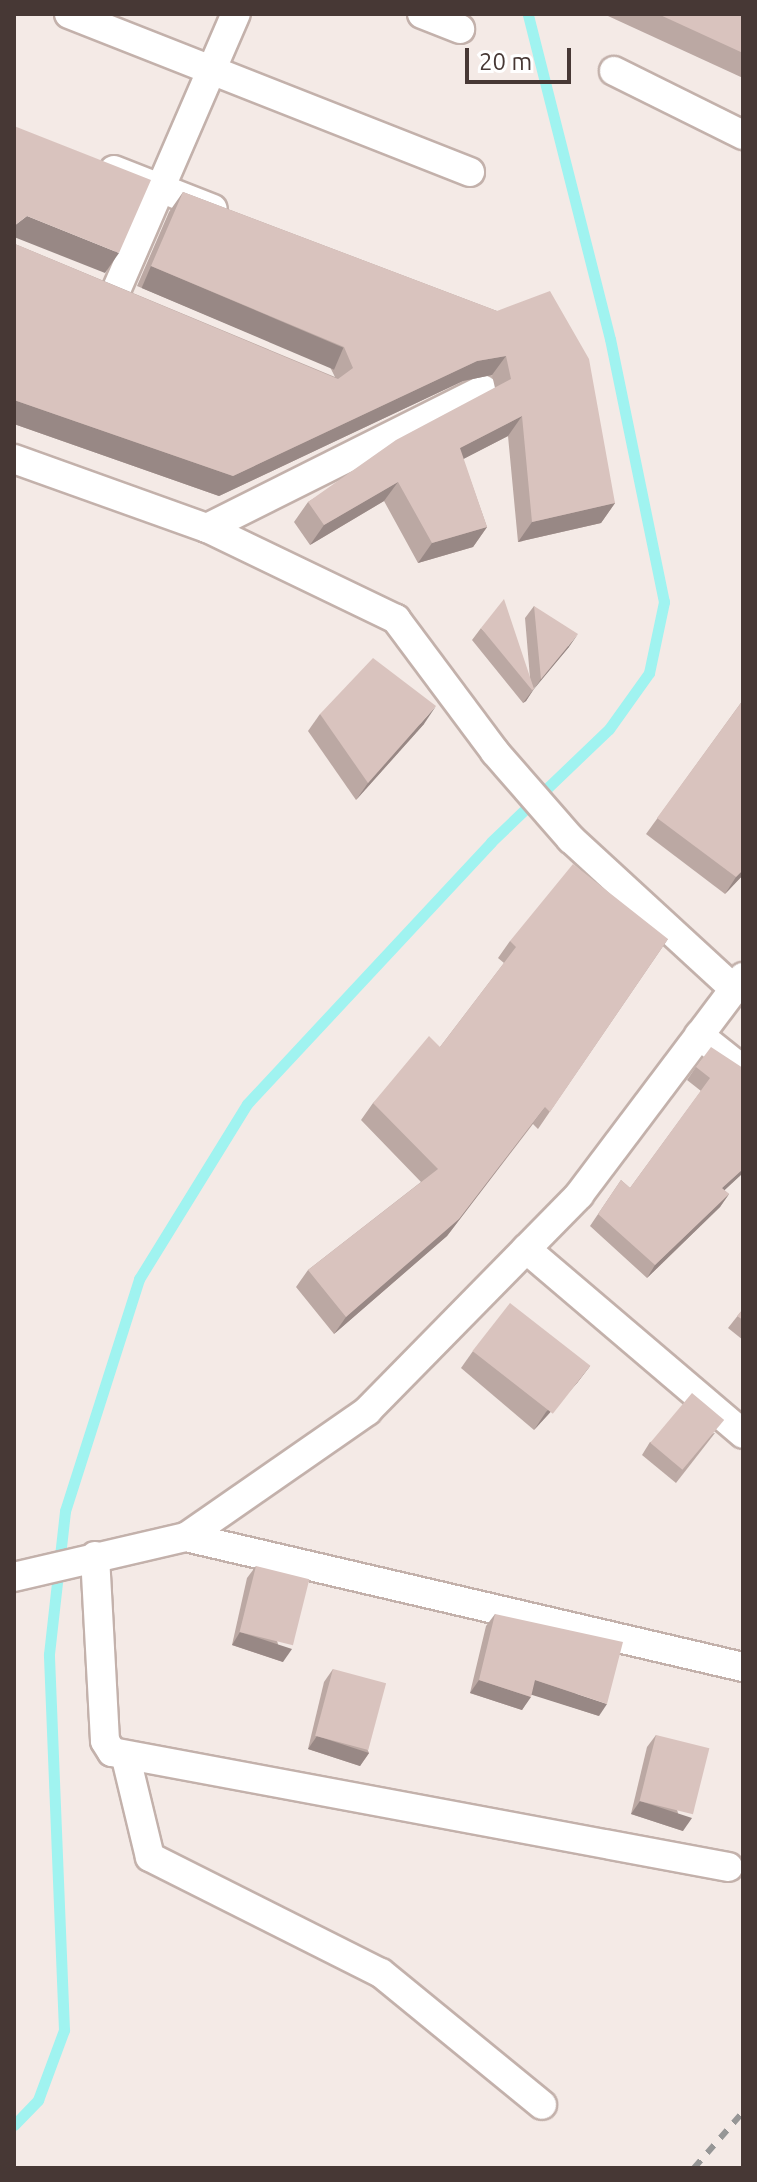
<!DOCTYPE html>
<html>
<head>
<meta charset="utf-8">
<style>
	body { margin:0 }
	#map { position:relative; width:757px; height:2182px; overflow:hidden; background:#f4eae6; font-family:Ubuntu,sans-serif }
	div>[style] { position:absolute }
	.stream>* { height:11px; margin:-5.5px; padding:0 5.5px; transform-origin:5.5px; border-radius:5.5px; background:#a0f3f0 }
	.roads { filter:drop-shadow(2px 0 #c3b1ab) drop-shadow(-2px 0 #c3b1ab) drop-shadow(0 2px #c3b1ab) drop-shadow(0 -2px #c3b1ab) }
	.minor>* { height:28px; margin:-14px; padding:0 14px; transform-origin:14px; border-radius:14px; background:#fff }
	.rail>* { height:6px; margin-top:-3px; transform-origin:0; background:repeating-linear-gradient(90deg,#969696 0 10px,transparent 0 20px) }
	.wall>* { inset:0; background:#bba8a3 }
	.shaded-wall>* { inset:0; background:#988885; transform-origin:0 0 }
	.building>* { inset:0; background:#d9c3be; transform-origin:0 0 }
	span { translate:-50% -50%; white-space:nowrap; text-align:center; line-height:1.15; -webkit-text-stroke:6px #fff; paint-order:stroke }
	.frame { position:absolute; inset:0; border:16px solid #473835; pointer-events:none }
	.scale { position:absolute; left:465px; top:48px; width:106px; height:36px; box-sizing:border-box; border:4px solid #473835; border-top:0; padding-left:10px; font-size:24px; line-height:28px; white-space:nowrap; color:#473835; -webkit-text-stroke:6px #fff; paint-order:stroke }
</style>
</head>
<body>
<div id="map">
	<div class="stream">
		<div style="left:14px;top:2125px;width:35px;rotate:-46deg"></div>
		<div style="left:38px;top:2100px;width:75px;rotate:-69.6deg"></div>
		<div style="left:64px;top:2030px;width:376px;rotate:-92.3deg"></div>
		<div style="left:49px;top:1654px;width:144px;rotate:-83.6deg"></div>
		<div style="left:65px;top:1511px;width:244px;rotate:-72.3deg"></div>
		<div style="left:139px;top:1279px;width:206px;rotate:-58.3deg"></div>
		<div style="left:247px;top:1104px;width:358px;rotate:-47deg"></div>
		<div style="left:491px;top:842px;width:163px;rotate:-43.8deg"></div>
		<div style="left:609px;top:729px;width:69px;rotate:-54.5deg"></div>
		<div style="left:649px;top:673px;width:73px;rotate:-78.1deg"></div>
		<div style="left:664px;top:602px;width:268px;rotate:-101.6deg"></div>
		<div style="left:610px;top:339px;width:335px;rotate:-104.2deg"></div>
	</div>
	<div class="roads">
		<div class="minor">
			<div style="left:69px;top:14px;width:431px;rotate:21.5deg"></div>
			<div style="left:422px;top:14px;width:41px;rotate:21.5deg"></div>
			<div style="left:614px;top:71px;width:144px;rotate:26.4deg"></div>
			<div style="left:114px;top:170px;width:106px;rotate:21.5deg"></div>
			<div style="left:115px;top:293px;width:304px;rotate:-66.6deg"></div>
			<div style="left:14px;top:459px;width:205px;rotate:19.7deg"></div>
			<div style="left:207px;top:528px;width:210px;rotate:25.7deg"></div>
			<div style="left:396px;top:619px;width:166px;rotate:53.3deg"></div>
			<div style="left:495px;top:752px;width:116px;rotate:48.9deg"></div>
			<div style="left:571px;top:839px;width:222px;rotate:42.6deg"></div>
			<div style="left:207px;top:528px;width:309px;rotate:-26.6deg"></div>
			<div style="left:699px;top:1035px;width:56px;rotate:38.5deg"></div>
			<div style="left:526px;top:1249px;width:285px;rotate:40.4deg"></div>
			<div style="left:186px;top:1537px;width:572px;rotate:13.14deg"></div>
			<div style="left:95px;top:1556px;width:185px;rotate:86.9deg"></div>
			<div style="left:105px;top:1741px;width:13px;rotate:58deg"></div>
			<div style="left:112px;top:1752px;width:627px;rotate:10.57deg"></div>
			<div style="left:14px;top:1577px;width:177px;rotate:-13.1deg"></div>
			<div style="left:186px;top:1537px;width:221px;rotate:-34.8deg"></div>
			<div style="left:367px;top:1411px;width:303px;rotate:-45.5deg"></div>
			<div style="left:579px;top:1195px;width:273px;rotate:-53deg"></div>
			<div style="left:126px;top:1758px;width:102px;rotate:76.4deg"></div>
			<div style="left:150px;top:1857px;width:258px;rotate:26.7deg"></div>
			<div style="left:381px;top:1973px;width:208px;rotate:39.3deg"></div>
		</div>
	</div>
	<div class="rail">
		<div style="left:694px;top:2168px;width:74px;rotate:-48.8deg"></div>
	</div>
	<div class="wall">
		<div style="clip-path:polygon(608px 14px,743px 14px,743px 78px,608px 16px)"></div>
		<div style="clip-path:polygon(183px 192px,497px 311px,615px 503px,601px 523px,518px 542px,508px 436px,463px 459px,487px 527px,473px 547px,418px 563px,384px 501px,310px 545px,294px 522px,308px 502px,495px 388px,492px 375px,463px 381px,219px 496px,14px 424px,14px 238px,15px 244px,335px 377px,330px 367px,137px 286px,169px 212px)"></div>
		<div style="clip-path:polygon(534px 606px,569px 647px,534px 688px,526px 701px,523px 703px,472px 640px,481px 628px,530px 678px,525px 618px)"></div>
		<div style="clip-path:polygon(743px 700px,743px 875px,725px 894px,646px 834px)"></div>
		<div style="clip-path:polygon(320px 714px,424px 724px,356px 800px,308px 731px)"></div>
		<div style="clip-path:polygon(668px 939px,538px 1129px,533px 1124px,447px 1236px,334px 1334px,296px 1287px,308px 1270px,421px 1182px,361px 1120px,373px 1103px,440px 1047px,504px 963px,498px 958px,510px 941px)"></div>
		<div style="clip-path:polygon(696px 1067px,743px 1068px,743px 1173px,724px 1190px,729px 1194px,720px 1207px,647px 1278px,590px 1226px,621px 1180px,630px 1188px,701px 1091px,687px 1080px)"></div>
		<div style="clip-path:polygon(743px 1309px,743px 1340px,728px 1328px)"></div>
		<div style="clip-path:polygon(473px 1351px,590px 1366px,577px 1383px,534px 1430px,461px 1368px)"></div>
		<div style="clip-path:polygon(715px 1433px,676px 1483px,642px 1455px,650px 1442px)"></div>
		<div style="clip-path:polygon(256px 1566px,283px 1662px,232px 1645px,247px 1578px)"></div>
		<div style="clip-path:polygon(495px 1614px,599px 1716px,532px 1694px,522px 1710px,470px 1693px,486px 1626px)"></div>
		<div style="clip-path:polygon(333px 1669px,369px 1753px,360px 1766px,308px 1749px,324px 1682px)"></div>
		<div style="clip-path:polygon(656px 1735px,683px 1831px,631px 1814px,647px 1747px)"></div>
	</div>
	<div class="shaded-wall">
		<div style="clip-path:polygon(27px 216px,119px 253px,105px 273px,14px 237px,14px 226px)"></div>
		<div style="left:151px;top:266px;width:209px;height:24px;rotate:23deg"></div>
		<div style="clip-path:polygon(506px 356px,492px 375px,463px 381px,219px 496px,14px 424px,14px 400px,233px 476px,477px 361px)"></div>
		<div style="clip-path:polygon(522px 416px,508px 436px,446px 468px,460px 448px)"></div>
		<div style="clip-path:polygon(398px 482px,384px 501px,310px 545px,324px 525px)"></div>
		<div style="clip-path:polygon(615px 503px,601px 523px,518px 542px,532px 522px)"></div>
		<div style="clip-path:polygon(487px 527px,473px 547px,418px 563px,432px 543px)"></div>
		<div style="clip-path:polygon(578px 634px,569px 647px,534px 689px,526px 701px,523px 703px,541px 679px)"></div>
		<div style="clip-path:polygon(436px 706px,424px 724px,356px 800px,368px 783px)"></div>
		<div style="clip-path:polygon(743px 870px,743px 875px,725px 894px,736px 877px)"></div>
		<div style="clip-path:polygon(545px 1107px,447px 1236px,334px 1334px,346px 1317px)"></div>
		<div style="clip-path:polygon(743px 1169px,743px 1173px,713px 1201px,722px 1188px)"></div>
		<div style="clip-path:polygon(729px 1194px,720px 1207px,647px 1278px,655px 1265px)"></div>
		<div style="clip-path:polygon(590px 1366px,577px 1383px,534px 1430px,546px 1412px)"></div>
		<div style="clip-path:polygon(240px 1632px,292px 1649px,283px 1662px,232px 1645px)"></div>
		<div style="clip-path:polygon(479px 1680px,531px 1697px,522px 1710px,470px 1693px)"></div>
		<div style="clip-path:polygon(535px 1680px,607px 1704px,599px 1716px,526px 1693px)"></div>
		<div style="clip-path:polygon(317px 1736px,369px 1753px,360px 1766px,308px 1749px)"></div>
		<div style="clip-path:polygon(640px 1801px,692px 1818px,683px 1831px,631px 1814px)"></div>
	</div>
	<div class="building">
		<div style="clip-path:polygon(658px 14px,743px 14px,743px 53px)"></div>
		<div style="clip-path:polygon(14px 126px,151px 180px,119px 253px,27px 216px,14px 226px)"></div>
		<div style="clip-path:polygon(183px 192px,497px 311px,550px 291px,589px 359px,615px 503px,532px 522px,522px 416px,460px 448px,487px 527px,432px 543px,398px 482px,324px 525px,308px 502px,396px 440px,511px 379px,506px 356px,477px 361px,233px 476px,14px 400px,14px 238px,15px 244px,338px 379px,353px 368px,344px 347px,151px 266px)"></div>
		<div style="clip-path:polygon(504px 599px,534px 689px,532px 690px,481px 628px)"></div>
		<div style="clip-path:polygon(534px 606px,578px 634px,541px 679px)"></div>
		<div style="clip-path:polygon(373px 658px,436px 706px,368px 783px,320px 714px)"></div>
		<div style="clip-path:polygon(743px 700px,743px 870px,736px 877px,657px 818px)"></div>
		<div style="clip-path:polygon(573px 864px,668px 939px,550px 1112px,545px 1107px,459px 1219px,346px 1317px,308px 1270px,438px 1169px,373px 1103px,429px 1036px,440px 1047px,516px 947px,510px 941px)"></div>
		<div style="clip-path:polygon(711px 1047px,743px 1068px,743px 1169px,722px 1188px,729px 1194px,655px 1265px,598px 1214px,621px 1180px,630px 1188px,710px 1078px,696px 1067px)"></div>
		<div style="left:510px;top:1303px;width:102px;height:61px;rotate:38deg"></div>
		<div style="clip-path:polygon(743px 1309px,743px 1320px,737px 1316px)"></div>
		<div style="left:692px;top:1393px;width:42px;height:65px;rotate:40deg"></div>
		<div style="left:256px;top:1566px;width:55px;height:68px;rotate:14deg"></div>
		<div style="clip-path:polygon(495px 1614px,623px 1642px,607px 1704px,535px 1680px,531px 1697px,479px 1680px)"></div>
		<div style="left:333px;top:1669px;width:55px;height:69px;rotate:15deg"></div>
		<div style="left:656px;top:1735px;width:55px;height:68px;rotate:14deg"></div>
	</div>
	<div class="frame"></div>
	<div class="scale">20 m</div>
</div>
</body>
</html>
